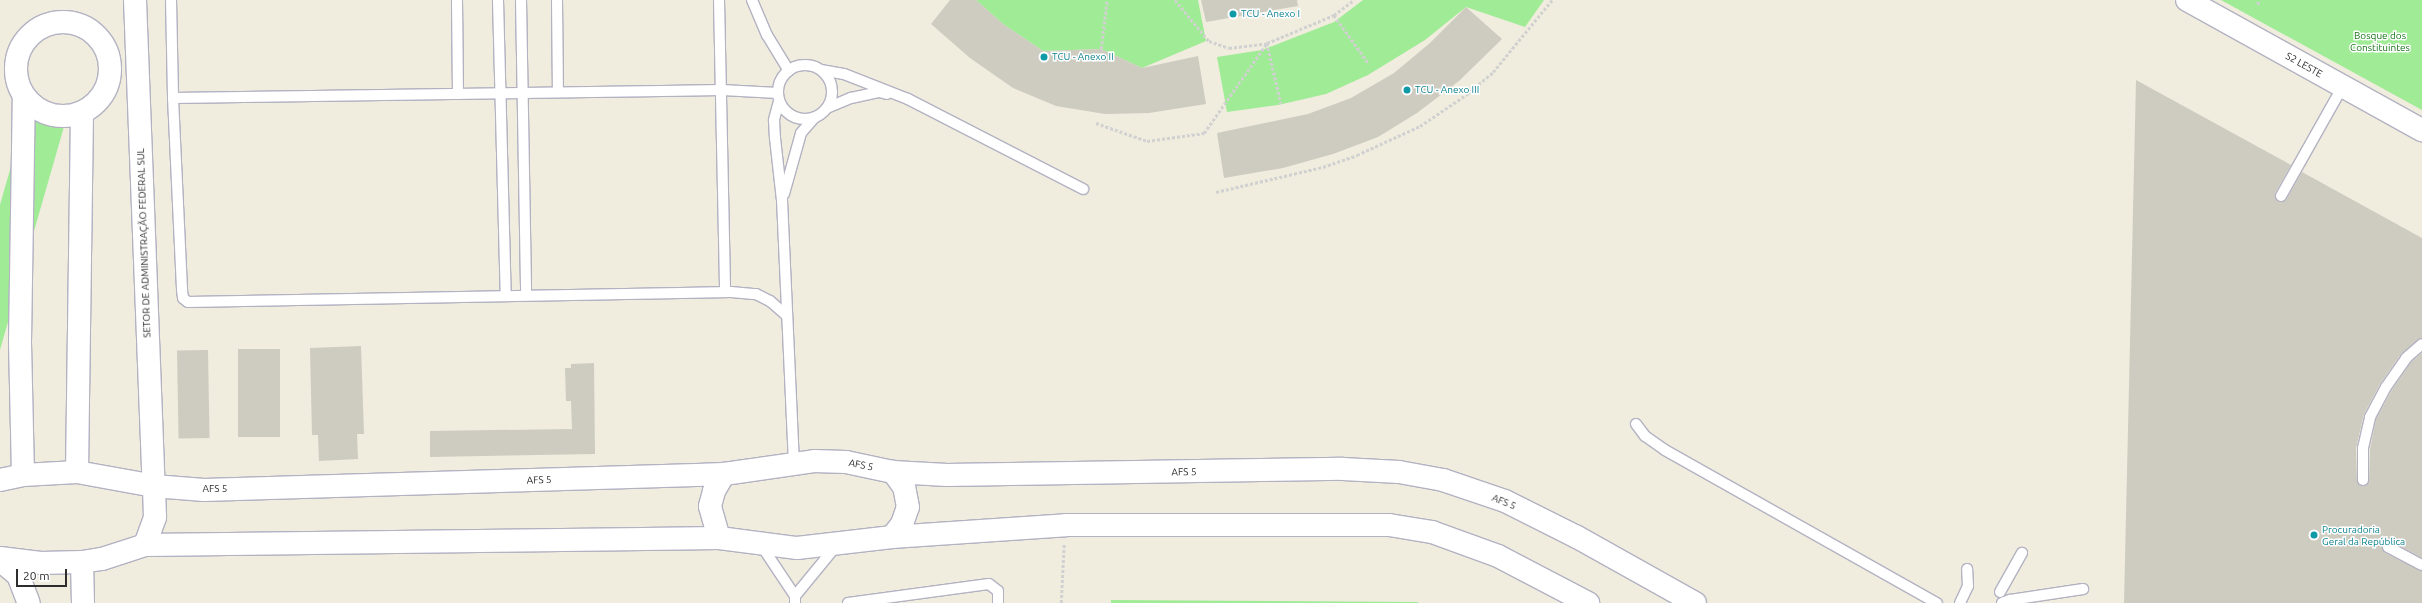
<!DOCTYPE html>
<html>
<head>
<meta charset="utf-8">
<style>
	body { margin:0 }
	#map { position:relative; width:2422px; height:603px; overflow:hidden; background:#f0ecde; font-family:Ubuntu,sans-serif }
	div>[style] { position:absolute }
	.green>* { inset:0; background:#a0eb96; transform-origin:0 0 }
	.building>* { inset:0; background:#ceccc1; transform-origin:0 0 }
	.path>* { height:2.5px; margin-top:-1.25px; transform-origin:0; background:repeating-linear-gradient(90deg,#d1d1d1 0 3px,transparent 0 5px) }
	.roads { filter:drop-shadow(1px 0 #b3b2c2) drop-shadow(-1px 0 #b3b2c2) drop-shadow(0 1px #b3b2c2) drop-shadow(0 -1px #b3b2c2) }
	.service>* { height:10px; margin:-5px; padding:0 5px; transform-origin:5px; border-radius:5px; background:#fff }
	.service>.ring { margin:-5px; padding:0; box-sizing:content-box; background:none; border:10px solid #fff; border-radius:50% }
	.tertiary>* { height:22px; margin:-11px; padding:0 11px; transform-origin:11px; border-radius:11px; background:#fff }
	.tertiary>.ring { margin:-11px; padding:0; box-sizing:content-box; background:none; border:22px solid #fff; border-radius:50% }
	.secondary>* { height:22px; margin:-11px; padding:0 11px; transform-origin:11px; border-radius:11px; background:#fff }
	.dots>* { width:11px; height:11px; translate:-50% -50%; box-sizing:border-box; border:2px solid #fff; border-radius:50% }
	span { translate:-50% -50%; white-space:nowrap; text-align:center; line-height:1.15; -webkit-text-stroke:3px #fff; paint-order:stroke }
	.culture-label { font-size:10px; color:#0d838f }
	.left { translate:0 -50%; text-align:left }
	.park-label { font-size:10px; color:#137415 }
	.street-label { font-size:10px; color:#2d2d2d }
	.scale { position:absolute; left:16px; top:569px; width:51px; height:18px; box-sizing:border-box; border:2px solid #2d2d2d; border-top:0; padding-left:5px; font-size:12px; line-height:14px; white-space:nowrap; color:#2d2d2d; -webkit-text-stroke:3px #fff; paint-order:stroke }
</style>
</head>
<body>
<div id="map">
	<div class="green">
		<div style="clip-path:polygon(976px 0,1198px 0,1206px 41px,1142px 68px,1101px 49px,1043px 51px,1003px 24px)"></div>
		<div style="clip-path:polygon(1363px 0,1544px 0,1525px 27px,1466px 7px,1425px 40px,1368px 75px,1326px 94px,1278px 105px,1227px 112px,1217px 57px,1262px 50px,1334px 22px)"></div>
		<div style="clip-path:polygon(2221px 0,2422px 0,2422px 110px)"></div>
		<div style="left:26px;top:114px;width:40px;height:349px;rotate:16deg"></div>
		<div style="clip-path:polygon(1111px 600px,1417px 602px,1419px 603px,1111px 603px)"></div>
	</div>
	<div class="building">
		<div style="clip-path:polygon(950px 0,976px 0,1003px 24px,1043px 51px,1101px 49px,1142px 68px,1198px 56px,1206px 104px,1149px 113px,1105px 114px,1056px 106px,1013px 88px,970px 58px,931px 24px)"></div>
		<div style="clip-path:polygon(1201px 0,1297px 0,1298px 6px,1206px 22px)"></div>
		<div style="clip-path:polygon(1466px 7px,1502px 39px,1459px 81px,1417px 113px,1378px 137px,1333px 154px,1283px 168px,1224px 178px,1217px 133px,1308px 114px,1351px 98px,1394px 73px,1430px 43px)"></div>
		<div style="clip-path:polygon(2136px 80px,2291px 165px,2275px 193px,2278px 202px,2286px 200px,2302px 172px,2422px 238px,2422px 338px,2401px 354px,2380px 384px,2364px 414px,2356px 448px,2357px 480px,2363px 486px,2369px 480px,2370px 449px,2376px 419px,2392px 390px,2411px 362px,2422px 353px,2422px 558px,2391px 541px,2384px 542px,2382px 547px,2385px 553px,2422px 571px,2422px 603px,2124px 603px)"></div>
		<div style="clip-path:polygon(361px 346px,364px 434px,357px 434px,358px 459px,319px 461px,318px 435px,312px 435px,310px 348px)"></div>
		<div style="left:238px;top:349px;width:42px;height:88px"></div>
		<div style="left:208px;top:350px;width:88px;height:31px;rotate:89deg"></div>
		<div style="clip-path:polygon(594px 363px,595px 454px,430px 457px,430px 431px,572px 429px,571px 401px,566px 401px,565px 368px,571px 368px,571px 364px)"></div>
	</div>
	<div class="path">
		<div style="left:1175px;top:0;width:53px;rotate:50.3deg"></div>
		<div style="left:1209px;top:41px;width:21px;rotate:19deg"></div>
		<div style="left:1229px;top:48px;width:38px;rotate:-7deg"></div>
		<div style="left:1267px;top:43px;width:62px;rotate:76.9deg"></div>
		<div style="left:2258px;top:5px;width:5px;rotate:-90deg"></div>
		<div style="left:1334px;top:15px;width:25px;rotate:-37deg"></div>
		<div style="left:1101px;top:49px;width:49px;rotate:-83deg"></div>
		<div style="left:1096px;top:123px;width:54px;rotate:19.4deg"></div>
		<div style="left:1147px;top:141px;width:58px;rotate:-8deg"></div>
		<div style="left:1204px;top:133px;width:110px;rotate:-55deg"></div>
		<div style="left:1267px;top:43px;width:73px;rotate:-22.7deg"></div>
		<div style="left:1334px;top:15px;width:60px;rotate:54.5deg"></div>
		<div style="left:1216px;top:192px;width:110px;rotate:-13.2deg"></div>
		<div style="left:1323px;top:167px;width:36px;rotate:-19deg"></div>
		<div style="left:1357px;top:155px;width:69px;rotate:-24.7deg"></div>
		<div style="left:1420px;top:126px;width:57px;rotate:-34.2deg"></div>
		<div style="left:1467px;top:94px;width:34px;rotate:-40deg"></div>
		<div style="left:1493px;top:72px;width:93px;rotate:-50.7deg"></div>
		<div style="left:1061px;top:603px;width:60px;rotate:-87.1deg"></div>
	</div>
	<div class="roads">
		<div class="service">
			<div style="left:171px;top:0;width:98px;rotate:88.8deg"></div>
			<div style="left:173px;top:98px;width:192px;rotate:87.3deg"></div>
			<div style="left:182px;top:290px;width:8px;rotate:83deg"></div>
			<div style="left:183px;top:298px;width:6px;rotate:39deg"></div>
			<div style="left:188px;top:302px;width:543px;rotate:-1.06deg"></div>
			<div style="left:731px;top:292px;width:25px;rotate:5deg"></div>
			<div style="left:756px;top:294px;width:16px;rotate:27deg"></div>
			<div style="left:770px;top:301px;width:21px;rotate:41deg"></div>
			<div style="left:457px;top:0;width:94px;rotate:89.4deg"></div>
			<div style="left:498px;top:0;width:296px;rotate:88.5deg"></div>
			<div style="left:521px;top:0;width:295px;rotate:89deg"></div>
			<div style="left:557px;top:0;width:92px;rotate:89.4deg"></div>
			<div style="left:719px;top:0;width:292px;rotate:88.8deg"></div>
			<div style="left:752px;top:0;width:38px;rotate:67deg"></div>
			<div style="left:767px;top:35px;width:42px;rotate:58.6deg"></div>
			<div class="ring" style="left:778px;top:65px;width:44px;height:44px"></div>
			<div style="left:821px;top:70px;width:23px;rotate:10deg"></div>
			<div style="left:844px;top:74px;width:69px;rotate:21.3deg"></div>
			<div style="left:908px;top:99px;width:197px;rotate:27.2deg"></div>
			<div style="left:173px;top:98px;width:549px;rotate:-0.83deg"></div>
			<div style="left:722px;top:90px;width:56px;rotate:3.1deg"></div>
			<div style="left:779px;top:101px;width:20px;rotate:105deg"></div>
			<div style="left:774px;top:120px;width:18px;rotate:87deg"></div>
			<div style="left:775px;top:138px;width:62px;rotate:83.6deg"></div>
			<div style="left:782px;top:200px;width:262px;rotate:87.4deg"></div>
			<div style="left:827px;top:108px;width:26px;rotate:-23deg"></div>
			<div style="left:851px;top:98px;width:29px;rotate:-12deg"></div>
			<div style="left:879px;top:92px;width:8px;rotate:14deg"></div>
			<div style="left:784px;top:194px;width:63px;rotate:-74.4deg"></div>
			<div style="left:801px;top:133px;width:20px;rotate:-49deg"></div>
			<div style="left:2281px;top:196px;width:126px;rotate:-60.6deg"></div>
			<div style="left:1636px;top:424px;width:15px;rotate:53deg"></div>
			<div style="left:1645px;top:436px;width:24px;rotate:35deg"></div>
			<div style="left:1665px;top:450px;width:312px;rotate:29.4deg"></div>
			<div style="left:2363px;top:480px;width:32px;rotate:-90deg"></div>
			<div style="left:2363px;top:448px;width:32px;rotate:-77deg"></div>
			<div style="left:2370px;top:417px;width:34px;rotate:-62deg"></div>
			<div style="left:2386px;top:387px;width:35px;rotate:-55deg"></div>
			<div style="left:2406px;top:358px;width:21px;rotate:-41deg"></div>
			<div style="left:761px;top:545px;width:61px;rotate:56.3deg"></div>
			<div style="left:795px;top:596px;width:7px;rotate:90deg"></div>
			<div style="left:2388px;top:547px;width:38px;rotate:28deg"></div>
			<div style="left:2000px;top:592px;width:45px;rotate:-60.6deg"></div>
			<div style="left:795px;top:596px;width:65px;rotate:-50.6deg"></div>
			<div style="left:848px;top:603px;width:142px;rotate:-7.7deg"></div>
			<div style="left:989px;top:584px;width:11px;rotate:38deg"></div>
			<div style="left:998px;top:591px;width:12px;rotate:90deg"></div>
			<div style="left:1960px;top:603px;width:19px;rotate:-65deg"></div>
			<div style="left:1968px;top:586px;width:17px;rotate:-93deg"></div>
			<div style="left:2002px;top:603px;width:9px;rotate:-21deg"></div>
			<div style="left:2010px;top:600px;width:74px;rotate:-8.6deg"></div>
		</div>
		<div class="tertiary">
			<div style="left:135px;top:0;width:486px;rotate:87.8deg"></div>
			<div class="ring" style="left:16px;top:22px;width:72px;height:72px"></div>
			<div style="left:77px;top:472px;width:359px;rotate:-89.2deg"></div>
			<div style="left:23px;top:475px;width:133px;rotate:-91.3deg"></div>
			<div style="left:20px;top:342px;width:246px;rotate:-89.1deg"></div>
			<div style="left:0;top:560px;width:23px;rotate:40deg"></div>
			<div style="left:18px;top:575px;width:30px;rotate:69deg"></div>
			<div style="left:82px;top:562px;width:41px;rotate:88.6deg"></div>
		</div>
		<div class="secondary">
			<div style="left:2187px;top:0;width:269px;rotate:29deg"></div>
			<div style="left:0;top:480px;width:24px;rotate:-12deg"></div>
			<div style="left:23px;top:475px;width:54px;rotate:-3.2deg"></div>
			<div style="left:77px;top:472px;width:78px;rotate:10.3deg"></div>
			<div style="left:154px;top:486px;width:50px;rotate:4.6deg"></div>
			<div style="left:204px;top:490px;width:520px;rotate:-1.76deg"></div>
			<div style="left:724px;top:474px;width:91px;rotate:-8.2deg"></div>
			<div style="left:814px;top:461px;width:32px;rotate:2deg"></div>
			<div style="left:846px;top:462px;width:48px;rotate:12deg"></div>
			<div style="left:893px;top:472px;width:54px;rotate:3.2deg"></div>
			<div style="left:947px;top:475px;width:396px;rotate:-0.9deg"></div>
			<div style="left:1343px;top:469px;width:56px;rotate:3.1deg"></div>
			<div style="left:1399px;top:472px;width:45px;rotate:10.3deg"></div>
			<div style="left:1443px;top:480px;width:65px;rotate:18.7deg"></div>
			<div style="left:1505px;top:501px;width:80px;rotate:26.6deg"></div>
			<div style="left:1577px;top:537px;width:135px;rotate:29.2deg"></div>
			<div style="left:892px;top:537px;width:16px;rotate:-52deg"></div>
			<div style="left:902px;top:524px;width:18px;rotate:-71deg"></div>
			<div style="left:908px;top:507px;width:20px;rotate:-101deg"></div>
			<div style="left:904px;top:487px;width:19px;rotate:-126deg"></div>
			<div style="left:719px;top:538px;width:33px;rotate:-106deg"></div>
			<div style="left:710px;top:506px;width:16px;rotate:-75deg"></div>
			<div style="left:714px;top:491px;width:20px;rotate:-60deg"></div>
			<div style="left:145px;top:545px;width:30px;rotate:-70deg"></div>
			<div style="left:155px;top:517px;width:31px;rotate:-92deg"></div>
			<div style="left:0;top:558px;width:41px;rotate:7deg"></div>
			<div style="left:41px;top:563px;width:41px;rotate:-1.4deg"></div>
			<div style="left:82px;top:562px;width:20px;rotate:-9deg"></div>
			<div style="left:102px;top:559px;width:45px;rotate:-18deg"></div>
			<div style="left:145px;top:545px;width:574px;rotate:-0.7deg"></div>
			<div style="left:719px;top:538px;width:79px;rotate:7.3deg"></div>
			<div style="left:797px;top:548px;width:96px;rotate:-6.6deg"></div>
			<div style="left:892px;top:537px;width:174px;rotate:-3.9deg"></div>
			<div style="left:1066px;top:525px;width:323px"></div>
			<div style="left:1389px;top:525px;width:44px;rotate:9.2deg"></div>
			<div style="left:1432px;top:532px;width:70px;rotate:20deg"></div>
			<div style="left:1498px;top:556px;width:102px;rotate:27.6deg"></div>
		</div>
	</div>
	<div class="dots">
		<div style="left:1233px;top:14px;background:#0f9aa8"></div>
		<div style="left:1044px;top:57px;background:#0f9aa8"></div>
		<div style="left:1407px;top:90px;background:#0f9aa8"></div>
		<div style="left:2314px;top:535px;background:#0f9aa8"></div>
	</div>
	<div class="culture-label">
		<span class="left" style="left:1241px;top:14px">TCU - Anexo I</span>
		<span class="left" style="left:1052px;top:57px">TCU - Anexo II</span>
		<span class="left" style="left:1415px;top:90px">TCU - Anexo III</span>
		<span class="left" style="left:2322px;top:535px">Procuradoria<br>Geral da República</span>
	</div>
	<div class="park-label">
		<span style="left:2380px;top:41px">Bosque dos<br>Constituintes</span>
	</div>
	<div class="street-label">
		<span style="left:2304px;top:65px;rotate:29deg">S2 LESTE</span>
		<span style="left:144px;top:243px;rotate:-92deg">SETOR DE ADMINISTRAÇÃO FEDERAL SUL</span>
		<span style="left:861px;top:465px;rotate:11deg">AFS 5</span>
		<span style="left:1184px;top:472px;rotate:-1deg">AFS 5</span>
		<span style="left:539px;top:480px;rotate:-2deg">AFS 5</span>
		<span style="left:215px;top:489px">AFS 5</span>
		<span style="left:1504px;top:502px;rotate:22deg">AFS 5</span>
	</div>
	<div class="scale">20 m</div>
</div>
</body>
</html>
